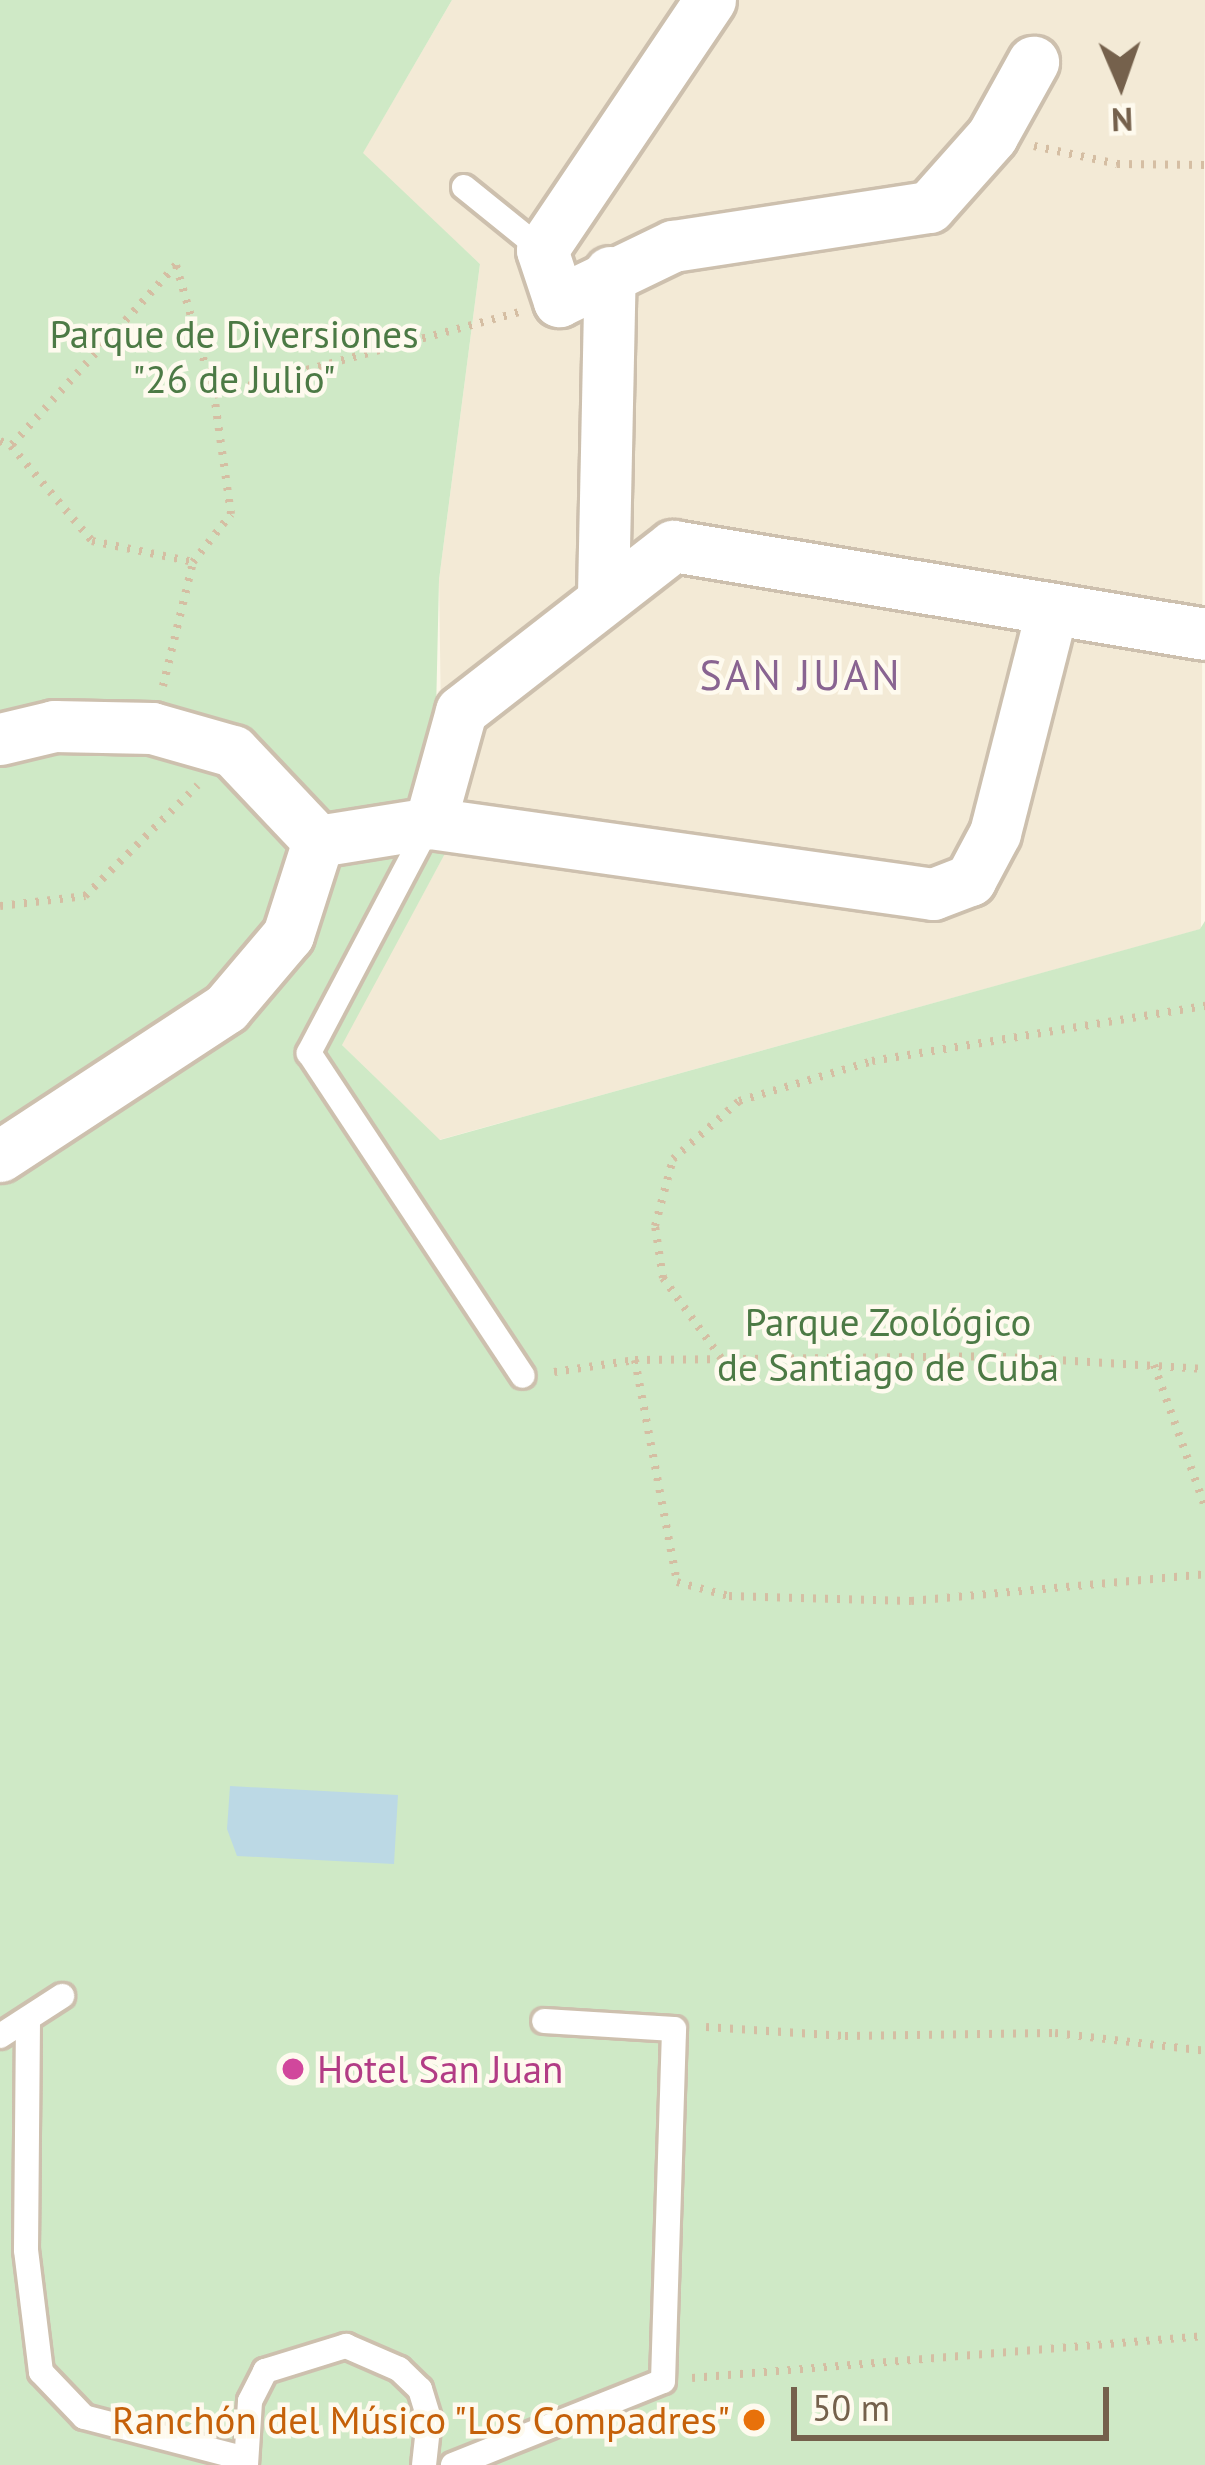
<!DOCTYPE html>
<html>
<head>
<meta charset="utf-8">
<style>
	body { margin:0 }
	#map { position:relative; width:1205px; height:2465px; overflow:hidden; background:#fcf7e8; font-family:"PT Sans",sans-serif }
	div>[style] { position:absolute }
	.residential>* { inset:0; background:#f3ead6 }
	.green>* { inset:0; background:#cfe9c6 }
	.water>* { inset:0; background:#bcd9e5 }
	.path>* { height:8px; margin-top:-4px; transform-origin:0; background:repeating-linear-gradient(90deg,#d5bea3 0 3px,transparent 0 12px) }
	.roads { filter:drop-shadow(3px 0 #cdc0ae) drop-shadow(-3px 0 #cdc0ae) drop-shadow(0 3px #cdc0ae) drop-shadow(0 -3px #cdc0ae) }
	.lane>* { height:24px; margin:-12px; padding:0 12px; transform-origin:12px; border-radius:12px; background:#fff }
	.street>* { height:51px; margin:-25.5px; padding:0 25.5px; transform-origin:25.5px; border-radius:25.5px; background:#fff }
	.dots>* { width:33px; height:33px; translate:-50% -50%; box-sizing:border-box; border:6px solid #fefaee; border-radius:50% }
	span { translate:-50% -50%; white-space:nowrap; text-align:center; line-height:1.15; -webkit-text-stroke:9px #fefaee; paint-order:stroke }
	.park-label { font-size:39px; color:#4c7a45 }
	.hotel-label { font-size:39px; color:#b23c85 }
	.left { translate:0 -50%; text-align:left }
	.food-label { font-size:39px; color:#c56008 }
	.right { translate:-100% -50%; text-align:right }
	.neighbourhood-label { font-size:42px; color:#896491; letter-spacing:3px }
	.north { position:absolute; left:1061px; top:24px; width:120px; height:120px; -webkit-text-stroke:9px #fefaee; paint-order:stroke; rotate:178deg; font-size:33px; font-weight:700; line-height:48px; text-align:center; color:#75614c }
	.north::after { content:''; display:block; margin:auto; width:42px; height:54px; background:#75614c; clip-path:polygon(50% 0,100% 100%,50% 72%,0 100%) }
	.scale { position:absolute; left:791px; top:2387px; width:318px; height:54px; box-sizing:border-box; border:6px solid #75614c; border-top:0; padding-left:15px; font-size:36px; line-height:42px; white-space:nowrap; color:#75614c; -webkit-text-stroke:9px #fefaee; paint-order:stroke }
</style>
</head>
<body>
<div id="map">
	<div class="residential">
		<div style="clip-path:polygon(452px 0,1205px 0,1201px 929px,439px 1140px,341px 1044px,455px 835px,441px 716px,439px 580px,480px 264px,362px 154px)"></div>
	</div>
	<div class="green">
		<div style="clip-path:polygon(0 0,452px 0,363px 153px,480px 264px,439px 580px,434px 801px,455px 835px,342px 1045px,440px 1140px,1200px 929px,1205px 921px,1205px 2465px,0 2465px)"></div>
	</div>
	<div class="water">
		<div style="clip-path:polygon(230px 1786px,398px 1795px,394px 1864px,237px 1856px,227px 1829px)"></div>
	</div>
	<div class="path">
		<div style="left:1034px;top:146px;width:85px;rotate:12.2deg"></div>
		<div style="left:1117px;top:164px;width:88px;rotate:0.7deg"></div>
		<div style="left:214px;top:395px;width:316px;rotate:-15.2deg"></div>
		<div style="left:0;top:441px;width:12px;rotate:24deg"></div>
		<div style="left:163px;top:686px;width:128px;rotate:-76.4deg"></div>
		<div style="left:193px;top:562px;width:61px;rotate:-51.6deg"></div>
		<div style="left:231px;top:514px;width:120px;rotate:-98.1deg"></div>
		<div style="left:214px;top:395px;width:135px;rotate:-106.3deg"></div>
		<div style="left:176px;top:265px;width:245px;rotate:132.4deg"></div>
		<div style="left:11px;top:446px;width:125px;rotate:49.5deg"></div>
		<div style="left:92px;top:541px;width:103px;rotate:11.7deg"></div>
		<div style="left:0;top:906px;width:86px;rotate:-6.7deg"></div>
		<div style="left:85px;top:896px;width:158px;rotate:-44.5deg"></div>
		<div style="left:721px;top:1358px;width:99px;rotate:-125.9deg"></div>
		<div style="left:663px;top:1278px;width:53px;rotate:-98.7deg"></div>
		<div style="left:655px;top:1226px;width:69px;rotate:-75deg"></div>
		<div style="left:673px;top:1159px;width:88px;rotate:-41.3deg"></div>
		<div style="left:739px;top:1101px;width:139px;rotate:-16.7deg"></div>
		<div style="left:872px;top:1061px;width:338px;rotate:-9.4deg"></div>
		<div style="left:635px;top:1360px;width:226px;rotate:79.3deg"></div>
		<div style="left:677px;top:1582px;width:54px;rotate:15.1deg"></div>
		<div style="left:729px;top:1596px;width:182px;rotate:1.6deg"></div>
		<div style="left:911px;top:1601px;width:295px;rotate:-5.2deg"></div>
		<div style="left:1154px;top:1365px;width:151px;rotate:70.2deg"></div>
		<div style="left:554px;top:1372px;width:82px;rotate:-8.4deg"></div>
		<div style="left:635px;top:1360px;width:356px;rotate:-0.6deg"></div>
		<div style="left:991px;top:1356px;width:214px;rotate:3.5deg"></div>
		<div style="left:706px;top:2027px;width:139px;rotate:3.7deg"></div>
		<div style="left:845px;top:2036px;width:210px;rotate:-0.8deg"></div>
		<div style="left:1055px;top:2033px;width:151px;rotate:6.8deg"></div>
		<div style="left:692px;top:2378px;width:515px;rotate:-4.68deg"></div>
	</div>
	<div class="roads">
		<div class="lane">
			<div style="left:464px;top:187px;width:100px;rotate:38.9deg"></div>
			<div style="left:429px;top:825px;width:258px;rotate:117.8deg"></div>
			<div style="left:309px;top:1053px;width:387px;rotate:56.5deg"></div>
			<div style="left:28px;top:2020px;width:230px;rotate:90.5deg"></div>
			<div style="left:26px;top:2250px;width:123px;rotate:83deg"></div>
			<div style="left:41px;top:2372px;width:62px;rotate:46.3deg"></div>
			<div style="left:84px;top:2417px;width:164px;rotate:14.5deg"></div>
			<div style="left:0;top:2036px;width:74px;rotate:-32.8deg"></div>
			<div style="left:246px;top:2465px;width:64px;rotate:-86.4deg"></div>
			<div style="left:250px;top:2401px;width:34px;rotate:-63deg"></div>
			<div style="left:265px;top:2371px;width:85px;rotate:-17.2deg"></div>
			<div style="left:346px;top:2346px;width:58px;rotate:23.5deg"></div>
			<div style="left:399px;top:2369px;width:29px;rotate:44deg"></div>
			<div style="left:420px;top:2389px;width:31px;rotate:73deg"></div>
			<div style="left:429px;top:2419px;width:46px;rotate:96.2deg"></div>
			<div style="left:453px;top:2465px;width:226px;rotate:-21.8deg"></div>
			<div style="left:663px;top:2381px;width:352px;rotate:-88.2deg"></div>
			<div style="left:674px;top:2029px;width:130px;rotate:-176.5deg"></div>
		</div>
		<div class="street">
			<div style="left:710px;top:0;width:301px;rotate:123.9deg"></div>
			<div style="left:542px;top:250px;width:54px;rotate:71.6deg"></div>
			<div style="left:559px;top:301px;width:127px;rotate:-25.8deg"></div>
			<div style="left:673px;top:246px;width:259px;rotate:-8.7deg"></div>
			<div style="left:929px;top:207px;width:95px;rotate:-48.4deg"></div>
			<div style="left:992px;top:136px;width:85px;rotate:-61deg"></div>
			<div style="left:603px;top:595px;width:323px;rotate:-88.8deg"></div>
			<div style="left:0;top:739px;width:56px;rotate:-13.5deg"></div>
			<div style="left:54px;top:726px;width:98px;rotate:1.2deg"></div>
			<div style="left:152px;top:728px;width:84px;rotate:15.9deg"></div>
			<div style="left:233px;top:751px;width:124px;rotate:46.6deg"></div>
			<div style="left:430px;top:823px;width:116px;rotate:-74.5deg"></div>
			<div style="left:461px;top:711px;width:269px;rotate:-37.9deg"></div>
			<div style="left:673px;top:546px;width:539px;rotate:9.39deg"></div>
			<div style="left:318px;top:841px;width:113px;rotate:-9.1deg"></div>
			<div style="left:430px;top:823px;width:508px;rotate:8.03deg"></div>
			<div style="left:933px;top:894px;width:40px;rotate:-21deg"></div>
			<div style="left:970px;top:880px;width:53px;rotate:-62deg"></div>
			<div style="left:995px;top:833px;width:230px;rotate:-75.7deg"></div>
			<div style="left:0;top:1156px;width:270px;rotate:-33.2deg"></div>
			<div style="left:226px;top:1008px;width:96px;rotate:-49.7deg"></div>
			<div style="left:288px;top:935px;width:99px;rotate:-72.3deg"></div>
		</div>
	</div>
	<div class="dots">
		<div style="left:293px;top:2069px;background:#d1479c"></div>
		<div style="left:754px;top:2420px;background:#e8710a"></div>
	</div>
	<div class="park-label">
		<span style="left:234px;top:357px">Parque de Diversiones<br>"26 de Julio"</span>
		<span style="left:888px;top:1345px">Parque Zoológico<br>de Santiago de Cuba</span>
	</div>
	<div class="hotel-label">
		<span class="left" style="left:317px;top:2069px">Hotel San Juan</span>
	</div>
	<div class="food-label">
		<span class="right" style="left:730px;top:2420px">Ranchón del Músico "Los Compadres"</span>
	</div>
	<div class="neighbourhood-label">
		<span style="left:801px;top:675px">SAN JUAN</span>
	</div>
	<div class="north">N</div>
	<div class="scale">50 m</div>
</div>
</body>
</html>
